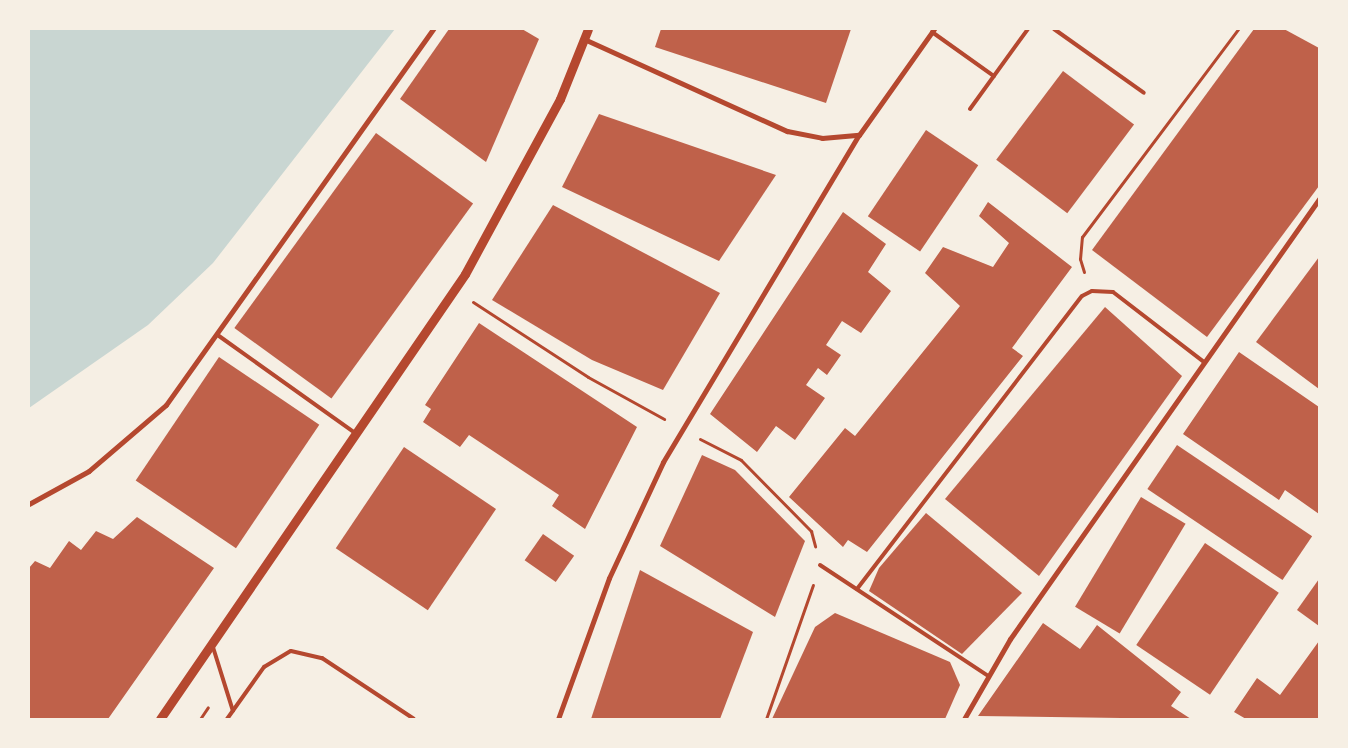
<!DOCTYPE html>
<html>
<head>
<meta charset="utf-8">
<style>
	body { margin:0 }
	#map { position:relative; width:1348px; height:748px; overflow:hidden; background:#f6efe4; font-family:"Open Sans",sans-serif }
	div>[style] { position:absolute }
	.water>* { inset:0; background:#c9d6d2 }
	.building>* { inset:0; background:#bf614a; transform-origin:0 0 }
	.path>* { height:3px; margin:-1.5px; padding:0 1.5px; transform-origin:1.5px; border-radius:1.5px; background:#b5482f }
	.service>* { height:4px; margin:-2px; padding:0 2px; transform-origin:2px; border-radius:2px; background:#b5482f }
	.pedestrian>* { height:4.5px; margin:-2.25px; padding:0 2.25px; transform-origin:2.25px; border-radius:2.25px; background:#b5482f }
	.minor>* { height:5px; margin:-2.5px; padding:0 2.5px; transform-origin:2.5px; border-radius:2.5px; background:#b5482f }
	.tertiary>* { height:9px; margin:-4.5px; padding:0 4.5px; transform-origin:4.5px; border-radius:4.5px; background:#b5482f }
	span { translate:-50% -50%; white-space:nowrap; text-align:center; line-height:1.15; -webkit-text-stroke:5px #f6efe4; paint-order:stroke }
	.frame { position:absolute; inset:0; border:30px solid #f6efe4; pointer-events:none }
</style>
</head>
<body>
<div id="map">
	<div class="water">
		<div style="clip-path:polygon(29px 29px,395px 29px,213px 263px,148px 325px,29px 408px)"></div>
	</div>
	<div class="building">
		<div style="clip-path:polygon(449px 29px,522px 29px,539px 39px,486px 162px,400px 99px)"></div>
		<div style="clip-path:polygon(661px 29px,851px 29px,826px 103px,655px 47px)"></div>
		<div style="clip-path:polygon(1254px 29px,1284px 29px,1319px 48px,1319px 186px,1207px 337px,1092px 250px)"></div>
		<div style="left:1063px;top:71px;width:89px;height:111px;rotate:37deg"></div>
		<div style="clip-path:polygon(599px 114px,776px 175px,719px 261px,562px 187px)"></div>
		<div style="left:926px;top:130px;width:63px;height:104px;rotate:34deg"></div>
		<div style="left:376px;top:133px;width:120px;height:241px;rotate:36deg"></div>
		<div style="clip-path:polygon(988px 202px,1072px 267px,1012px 348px,1023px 356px,867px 552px,848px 540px,843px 547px,789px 497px,845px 428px,855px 436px,960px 306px,925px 273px,943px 247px,993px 267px,1009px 243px,979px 216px)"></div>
		<div style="clip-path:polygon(553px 205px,720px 293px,663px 390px,592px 360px,492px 300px)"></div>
		<div style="clip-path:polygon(843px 212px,886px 244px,868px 272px,891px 291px,861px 333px,842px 321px,826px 345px,841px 355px,827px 375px,818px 368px,806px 385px,825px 398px,795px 440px,776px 426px,757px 452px,710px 414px)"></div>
		<div style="clip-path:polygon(1319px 257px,1319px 389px,1256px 342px)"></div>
		<div style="clip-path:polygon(1105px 307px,1182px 376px,1039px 576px,945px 499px)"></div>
		<div style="clip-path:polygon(479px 323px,637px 427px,585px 529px,552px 506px,559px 495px,469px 435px,460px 447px,423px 422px,431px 409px,425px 405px)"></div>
		<div style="clip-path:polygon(1239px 352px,1319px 407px,1319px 514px,1285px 490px,1279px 500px,1183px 434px)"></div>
		<div style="left:219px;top:357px;width:121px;height:149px;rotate:34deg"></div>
		<div style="left:1177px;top:445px;width:163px;height:53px;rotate:34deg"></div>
		<div style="left:404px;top:447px;width:111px;height:122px;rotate:34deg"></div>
		<div style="clip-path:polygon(702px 455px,735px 470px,805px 541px,775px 617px,660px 546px)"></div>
		<div style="left:1141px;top:497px;width:52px;height:128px;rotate:31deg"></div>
		<div style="clip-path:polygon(926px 513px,1022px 593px,962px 654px,869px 591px,879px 568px)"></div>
		<div style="clip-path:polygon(137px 517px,214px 568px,108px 719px,29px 719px,29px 568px,35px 561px,50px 568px,69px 541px,81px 550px,96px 531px,113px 539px)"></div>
		<div style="left:543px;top:534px;width:38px;height:32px;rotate:35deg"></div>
		<div style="left:1205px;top:543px;width:89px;height:123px;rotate:34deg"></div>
		<div style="clip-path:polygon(640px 570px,753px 632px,720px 719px,591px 719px)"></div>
		<div style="clip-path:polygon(1319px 579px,1319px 626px,1297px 610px)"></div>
		<div style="clip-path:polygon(835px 613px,950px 662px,960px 685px,945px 719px,772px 719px,815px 627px)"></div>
		<div style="clip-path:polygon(1043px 623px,1080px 649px,1097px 625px,1181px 692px,1171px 706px,1191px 719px,978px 716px)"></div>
		<div style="clip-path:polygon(1319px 641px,1319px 719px,1246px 719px,1234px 712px,1257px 678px,1280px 695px)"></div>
	</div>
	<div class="path">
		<div style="left:1084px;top:272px;width:14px;rotate:-107deg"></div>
		<div style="left:1080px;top:259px;width:22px;rotate:-85deg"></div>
		<div style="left:1082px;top:237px;width:260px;rotate:-53.1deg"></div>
		<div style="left:473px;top:302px;width:137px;rotate:33.1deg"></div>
		<div style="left:588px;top:377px;width:87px;rotate:28.9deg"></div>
		<div style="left:700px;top:439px;width:46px;rotate:27.1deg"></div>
		<div style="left:741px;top:460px;width:100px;rotate:45.4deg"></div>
		<div style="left:811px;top:531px;width:16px;rotate:75deg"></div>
		<div style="left:200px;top:719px;width:14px;rotate:-56deg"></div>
		<div style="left:766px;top:719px;width:142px;rotate:-70.7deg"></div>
	</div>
	<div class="service">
		<div style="left:1054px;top:29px;width:110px;rotate:35.4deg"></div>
		<div style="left:932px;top:32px;width:76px;rotate:35.4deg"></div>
		<div style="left:970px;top:109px;width:99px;rotate:-54.1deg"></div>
		<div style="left:219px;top:336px;width:167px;rotate:35.5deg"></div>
		<div style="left:820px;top:565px;width:200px;rotate:33.4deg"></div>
		<div style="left:857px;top:589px;width:369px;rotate:-52.5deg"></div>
		<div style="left:1082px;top:296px;width:11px;rotate:-27deg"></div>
		<div style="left:1092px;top:291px;width:21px;rotate:3deg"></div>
		<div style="left:1113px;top:292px;width:115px;rotate:37.6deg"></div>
		<div style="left:212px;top:644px;width:70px;rotate:72.6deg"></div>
		<div style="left:227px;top:719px;width:64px;rotate:-54.6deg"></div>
		<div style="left:264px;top:667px;width:31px;rotate:-31deg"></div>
		<div style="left:291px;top:651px;width:32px;rotate:13deg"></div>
		<div style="left:322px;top:658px;width:110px;rotate:33.5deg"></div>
	</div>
	<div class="pedestrian">
		<div style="left:29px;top:504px;width:68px;rotate:-28.8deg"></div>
		<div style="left:89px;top:471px;width:101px;rotate:-40.6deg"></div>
		<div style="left:166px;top:405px;width:461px;rotate:-54.6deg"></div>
	</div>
	<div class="minor">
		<div style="left:584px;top:39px;width:223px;rotate:24.4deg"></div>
		<div style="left:787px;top:131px;width:36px;rotate:11deg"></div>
		<div style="left:822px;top:138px;width:37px;rotate:-5deg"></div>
		<div style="left:558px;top:719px;width:150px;rotate:-70.1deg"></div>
		<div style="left:609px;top:578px;width:128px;rotate:-65deg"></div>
		<div style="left:663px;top:462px;width:381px;rotate:-59.1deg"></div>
		<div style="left:859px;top:135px;width:130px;rotate:-54.7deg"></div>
		<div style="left:964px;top:719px;width:92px;rotate:-60.1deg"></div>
		<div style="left:1010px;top:639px;width:538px;rotate:-54.92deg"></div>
	</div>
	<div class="tertiary">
		<div style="left:160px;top:719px;width:539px;rotate:-55.57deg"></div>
		<div style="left:465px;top:274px;width:199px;rotate:-61.5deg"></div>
		<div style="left:560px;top:99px;width:75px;rotate:-68.2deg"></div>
	</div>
	<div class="frame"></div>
</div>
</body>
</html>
